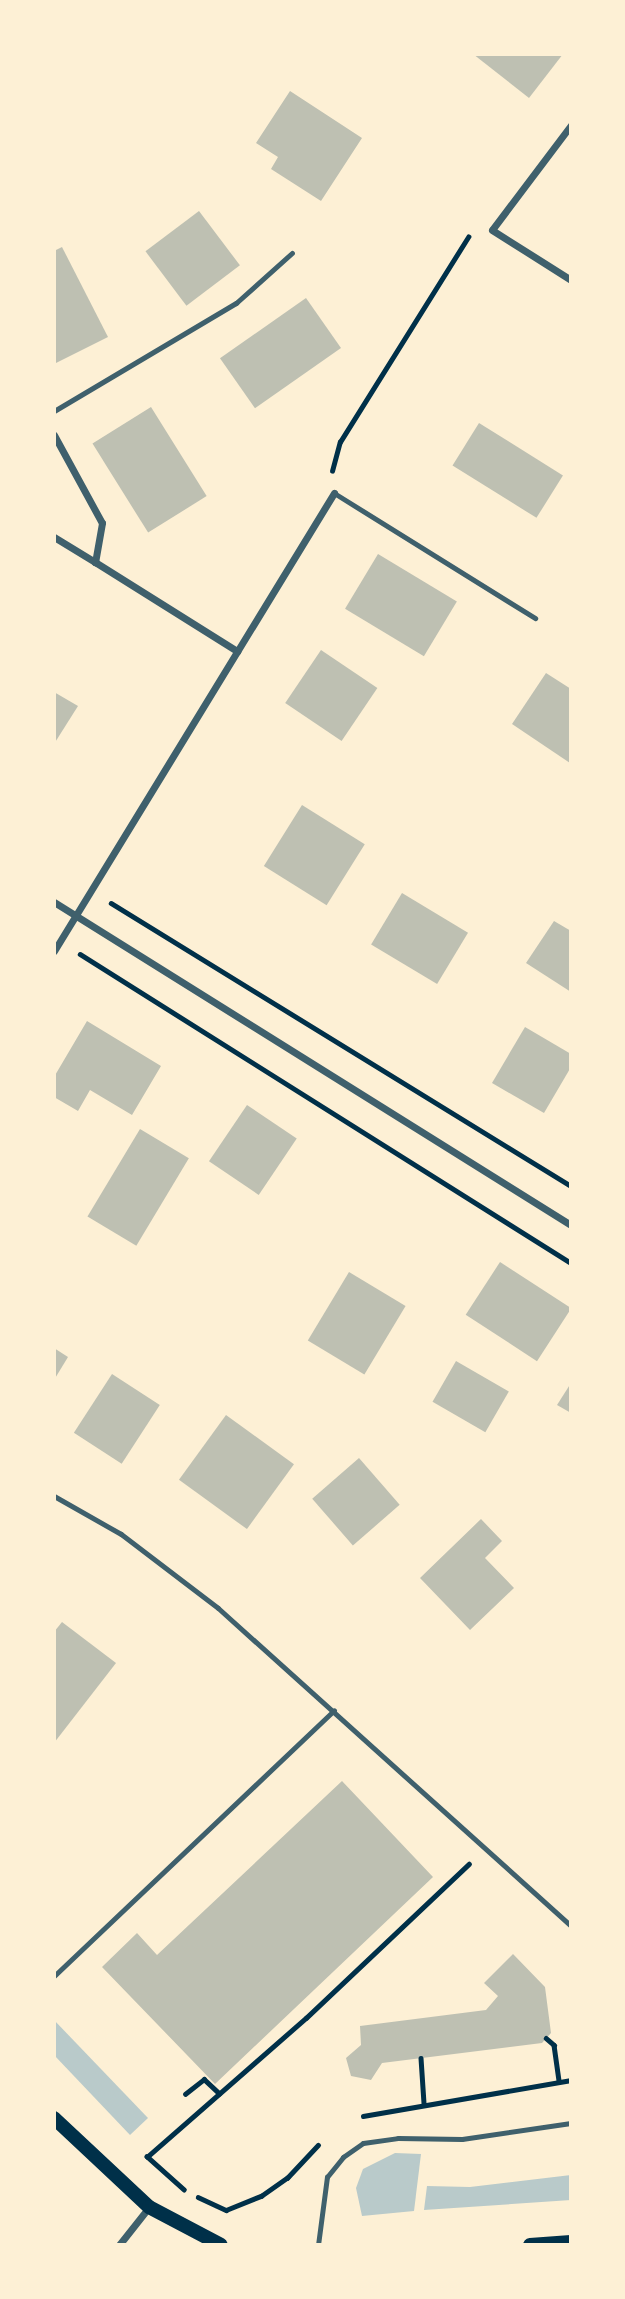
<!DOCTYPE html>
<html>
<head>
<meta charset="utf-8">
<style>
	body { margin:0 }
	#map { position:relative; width:625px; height:2299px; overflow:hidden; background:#fdf0d5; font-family:"Source Serif 4",serif }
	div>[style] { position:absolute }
	.green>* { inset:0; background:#b9caca }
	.building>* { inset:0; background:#bec0b2; transform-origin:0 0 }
	.path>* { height:4.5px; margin:-2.25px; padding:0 2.25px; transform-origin:2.25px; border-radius:2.25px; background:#003049 }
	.service>* { height:5px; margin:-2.5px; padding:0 2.5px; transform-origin:2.5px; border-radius:2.5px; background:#3f606c }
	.minor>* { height:7px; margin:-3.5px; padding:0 3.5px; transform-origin:3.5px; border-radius:3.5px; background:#3f606c }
	.secondary>* { height:14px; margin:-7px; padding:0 7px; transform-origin:7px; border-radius:7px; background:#003049 }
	span { translate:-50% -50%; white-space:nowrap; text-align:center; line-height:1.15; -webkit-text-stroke:7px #fdf0d5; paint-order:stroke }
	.frame { position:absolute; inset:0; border:56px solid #fdf0d5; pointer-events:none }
</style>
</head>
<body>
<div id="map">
	<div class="green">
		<div style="clip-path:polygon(54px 2020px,148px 2118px,130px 2135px,54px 2055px)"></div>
		<div style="clip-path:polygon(395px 2153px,421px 2154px,414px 2211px,362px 2216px,356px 2188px,363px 2169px)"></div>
		<div style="clip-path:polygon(571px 2175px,571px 2200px,424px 2210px,427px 2186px,470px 2187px)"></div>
	</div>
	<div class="building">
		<div style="clip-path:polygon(473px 54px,563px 54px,529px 98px)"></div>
		<div style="clip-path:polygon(290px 91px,362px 138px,321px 201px,271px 169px,278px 157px,256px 143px)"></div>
		<div style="left:199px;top:211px;width:68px;height:67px;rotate:53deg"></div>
		<div style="clip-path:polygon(62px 247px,108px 337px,54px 364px,54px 251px)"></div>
		<div style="left:306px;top:298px;width:61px;height:105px;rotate:55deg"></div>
		<div style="left:151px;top:407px;width:105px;height:69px;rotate:58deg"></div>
		<div style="left:479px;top:423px;width:99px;height:50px;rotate:32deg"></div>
		<div style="left:378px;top:554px;width:92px;height:64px;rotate:31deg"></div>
		<div style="left:321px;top:650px;width:68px;height:64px;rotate:34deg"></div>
		<div style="clip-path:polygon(546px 673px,571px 689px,570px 763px,512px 724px)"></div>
		<div style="clip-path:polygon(54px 692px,78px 706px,54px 744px)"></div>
		<div style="left:302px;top:805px;width:74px;height:72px;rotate:32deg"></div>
		<div style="left:402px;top:893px;width:77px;height:60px;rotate:31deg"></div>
		<div style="clip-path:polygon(554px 921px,571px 931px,571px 992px,526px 963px)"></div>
		<div style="clip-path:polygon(87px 1021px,161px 1066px,132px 1115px,90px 1090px,78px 1111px,54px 1097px,54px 1077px)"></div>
		<div style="clip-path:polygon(525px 1027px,571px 1054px,571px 1067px,544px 1113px,492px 1083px)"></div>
		<div style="left:247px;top:1105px;width:60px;height:68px;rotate:34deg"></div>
		<div style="left:140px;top:1129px;width:57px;height:102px;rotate:31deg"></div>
		<div style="left:500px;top:1262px;width:85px;height:63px;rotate:33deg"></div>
		<div style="left:349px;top:1272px;width:66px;height:80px;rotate:31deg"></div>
		<div style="clip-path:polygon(54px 1348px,68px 1357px,54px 1380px)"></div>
		<div style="left:456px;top:1361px;width:61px;height:47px;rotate:30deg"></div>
		<div style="left:112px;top:1374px;width:57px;height:70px;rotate:33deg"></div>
		<div style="clip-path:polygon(571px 1383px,571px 1413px,557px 1405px)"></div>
		<div style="left:226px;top:1415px;width:84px;height:80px;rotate:36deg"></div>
		<div style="left:359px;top:1458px;width:62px;height:62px;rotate:49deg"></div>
		<div style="clip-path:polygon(481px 1519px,502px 1541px,485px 1558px,514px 1588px,470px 1630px,420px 1578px)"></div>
		<div style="clip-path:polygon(62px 1622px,116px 1663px,54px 1743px,54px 1632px)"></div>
		<div style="clip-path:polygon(342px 1781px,433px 1877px,215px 2084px,102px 1967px,137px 1933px,157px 1955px)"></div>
		<div style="clip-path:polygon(513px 1954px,545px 1987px,551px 2033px,542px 2043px,382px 2063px,371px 2080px,351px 2076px,346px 2058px,361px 2045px,360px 2026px,486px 2010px,498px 1996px,484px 1983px)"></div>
	</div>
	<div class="path">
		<div style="left:332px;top:471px;width:30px;rotate:-75deg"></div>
		<div style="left:340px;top:442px;width:242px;rotate:-58deg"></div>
		<div style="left:111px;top:903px;width:540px;rotate:31.6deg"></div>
		<div style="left:80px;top:954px;width:580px;rotate:32.18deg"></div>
		<div style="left:546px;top:2038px;width:11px;rotate:41deg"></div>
		<div style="left:554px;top:2045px;width:37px;rotate:82deg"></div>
		<div style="left:421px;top:2058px;width:45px;rotate:86.2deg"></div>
		<div style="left:185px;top:2094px;width:24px;rotate:-38deg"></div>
		<div style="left:204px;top:2079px;width:21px;rotate:43deg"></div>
		<div style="left:363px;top:2116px;width:211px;rotate:-9.8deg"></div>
		<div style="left:184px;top:2190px;width:50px;rotate:-138.3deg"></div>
		<div style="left:147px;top:2157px;width:211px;rotate:-41.2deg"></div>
		<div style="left:306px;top:2018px;width:224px;rotate:-43.4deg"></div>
		<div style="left:198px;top:2197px;width:31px;rotate:25deg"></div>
		<div style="left:226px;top:2210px;width:38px;rotate:-22deg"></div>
		<div style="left:261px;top:2196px;width:32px;rotate:-35deg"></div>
		<div style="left:287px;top:2178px;width:45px;rotate:-46.8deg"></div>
	</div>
	<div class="service">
		<div style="left:54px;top:411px;width:212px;rotate:-30.7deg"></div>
		<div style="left:236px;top:303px;width:75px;rotate:-41.8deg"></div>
		<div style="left:334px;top:493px;width:237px;rotate:31.9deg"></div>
		<div style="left:54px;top:1496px;width:77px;rotate:29.6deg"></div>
		<div style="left:121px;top:1534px;width:122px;rotate:37.3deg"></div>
		<div style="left:218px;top:1608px;width:475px;rotate:42deg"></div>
		<div style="left:54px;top:1976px;width:386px;rotate:-43.5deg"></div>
		<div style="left:318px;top:2245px;width:69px;rotate:-82.5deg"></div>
		<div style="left:327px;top:2177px;width:26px;rotate:-51deg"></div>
		<div style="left:343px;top:2157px;width:24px;rotate:-35deg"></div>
		<div style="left:363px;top:2143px;width:35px;rotate:-8deg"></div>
		<div style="left:398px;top:2138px;width:64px;rotate:0.9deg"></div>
		<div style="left:462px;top:2139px;width:110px;rotate:-8.4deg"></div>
	</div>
	<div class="minor">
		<div style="left:571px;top:125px;width:131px;rotate:127deg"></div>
		<div style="left:492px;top:230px;width:93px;rotate:32.3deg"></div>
		<div style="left:54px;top:435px;width:100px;rotate:61.4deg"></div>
		<div style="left:102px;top:523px;width:40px;rotate:100deg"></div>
		<div style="left:95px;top:562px;width:168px;rotate:32.1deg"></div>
		<div style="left:54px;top:537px;width:48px;rotate:31.4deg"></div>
		<div style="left:54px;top:902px;width:610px;rotate:32deg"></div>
		<div style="left:54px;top:951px;width:537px;rotate:-58.56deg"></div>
		<div style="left:119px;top:2245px;width:48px;rotate:-51.7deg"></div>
	</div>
	<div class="secondary">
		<div style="left:54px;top:2118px;width:130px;rotate:43.1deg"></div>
		<div style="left:149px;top:2207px;width:81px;rotate:27.8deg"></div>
		<div style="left:530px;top:2245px;width:41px;rotate:-4.2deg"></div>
	</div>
	<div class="frame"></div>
</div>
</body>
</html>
